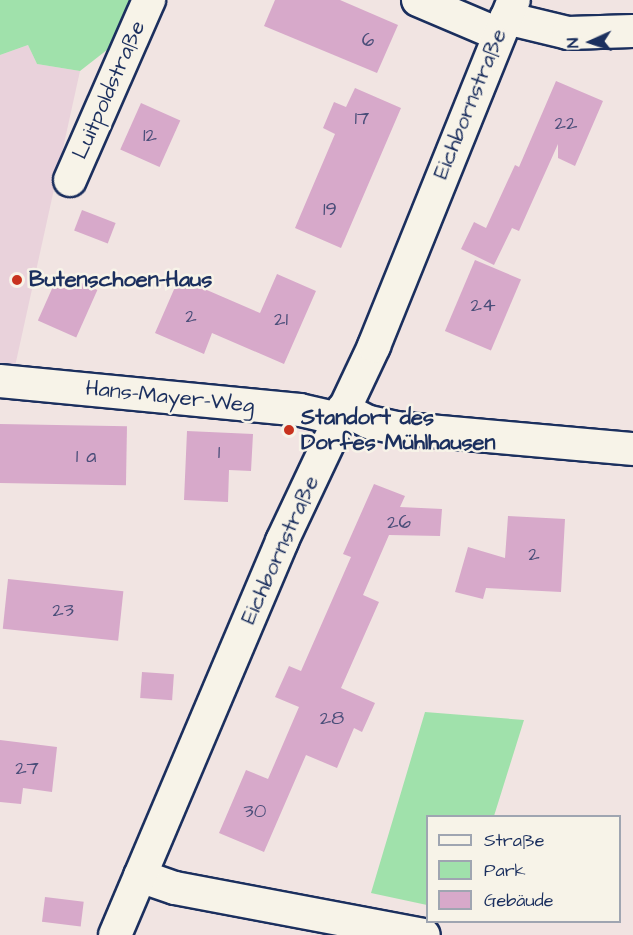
<!DOCTYPE html>
<html>
<head>
<meta charset="utf-8">
<style>
	body { margin:0 }
	#map { position:relative; width:633px; height:935px; overflow:hidden; background:#f1e4e2; font-family:"Architects Daughter",sans-serif }
	div>[style] { position:absolute }
	.built>* { inset:0; background:#e9d2db }
	.green>* { inset:0; background:#a0e1ab }
	.building>* { inset:0; background:#d7a9ca; transform-origin:0 0 }
	.roads { filter:drop-shadow(2px 0 #1b2f5e) drop-shadow(-2px 0 #1b2f5e) drop-shadow(0 2px #1b2f5e) drop-shadow(0 -2px #1b2f5e) }
	.minor>* { height:32px; margin:-16px; padding:0 16px; transform-origin:16px; border-radius:16px; background:#f7f3e8 }
	.dots>* { width:16px; height:16px; translate:-50% -50%; box-sizing:border-box; border:3px solid #f7f3e8; border-radius:50% }
	span { translate:-50% -50%; white-space:nowrap; text-align:center; line-height:1.15; -webkit-text-stroke:5px #f7f3e8; paint-order:stroke }
	.number-label { font-size:20px; color:#4a4e79 }
	.number-label span { -webkit-text-stroke-width:0 }
	.street-label { font-size:22px; color:#1b2f5e }
	.poi-label { font-size:22px; color:#1b2f5e; font-weight:700 }
	.left { translate:0 -50%; text-align:left }
	.legend { position:absolute; left:426px; top:815px; width:195px; height:108px; box-sizing:border-box; background:#f7f3e8; border:2px solid #9fa5b1; margin:0; padding:8px 10px; list-style:none; font-size:18px; color:#1b2f5e }
	.legend li { display:flex; align-items:center; gap:12px; height:30px }
	.legend b { width:30px; border:2px solid #9fa5b1 }
	.north { position:absolute; left:561px; top:12px; width:60px; height:60px; -webkit-text-stroke:4px #f7f3e8; paint-order:stroke; rotate:267deg; font-size:16px; font-weight:700; line-height:24px; text-align:center; color:#1b2f5e }
	.north::after { content:''; display:block; margin:auto; width:21px; height:27px; background:#1b2f5e; clip-path:polygon(50% 0,100% 100%,50% 72%,0 100%) }
</style>
</head>
<body>
<div id="map">
	<div class="built">
		<div style="clip-path:polygon(28px 45px,37px 64px,80px 71px,14px 371px,0 370px,0 55px)"></div>
	</div>
	<div class="green">
		<div style="clip-path:polygon(0 0,130px 0,112px 46px,80px 71px,37px 64px,28px 45px,0 55px)"></div>
		<div style="clip-path:polygon(425px 712px,524px 720px,494px 816px,428px 816px,427px 905px,371px 893px)"></div>
	</div>
	<div class="building">
		<div style="clip-path:polygon(275px 0,340px 0,398px 25px,377px 73px,264px 26px)"></div>
		<div style="clip-path:polygon(556px 81px,603px 101px,575px 166px,558px 158px,558px 144px,519px 231px,512px 228px,494px 265px,461px 249px,474px 222px,486px 228px,515px 165px,519px 167px)"></div>
		<div style="clip-path:polygon(355px 88px,401px 108px,341px 248px,295px 228px,335px 134px,323px 128px,334px 102px,346px 107px)"></div>
		<div style="left:141px;top:103px;width:43px;height:51px;rotate:24deg"></div>
		<div style="left:82px;top:210px;width:36px;height:22px;rotate:21deg"></div>
		<div style="left:475px;top:260px;width:50px;height:77px;rotate:23deg"></div>
		<div style="left:59px;top:273px;width:42px;height:52px;rotate:24deg"></div>
		<div style="clip-path:polygon(277px 274px,316px 291px,284px 364px,212px 333px,204px 354px,155px 333px,179px 278px,260px 313px)"></div>
		<div style="left:0;top:424px;width:127px;height:59px;rotate:1deg"></div>
		<div style="clip-path:polygon(187px 431px,253px 434px,251px 471px,229px 470px,228px 502px,184px 500px)"></div>
		<div style="clip-path:polygon(374px 484px,405px 496px,400px 507px,442px 509px,440px 536px,389px 535px,363px 595px,379px 602px,341px 688px,375px 703px,362px 732px,354px 728px,337px 768px,306px 755px,264px 852px,219px 833px,246px 770px,268px 779px,299px 707px,275px 697px,289px 666px,301px 671px,351px 557px,343px 554px)"></div>
		<div style="clip-path:polygon(508px 516px,565px 519px,561px 592px,486px 588px,483px 599px,455px 592px,468px 547px,505px 558px)"></div>
		<div style="left:8px;top:579px;width:116px;height:50px;rotate:6deg"></div>
		<div style="left:142px;top:672px;width:32px;height:26px;rotate:4deg"></div>
		<div style="clip-path:polygon(0 740px,57px 747px,52px 792px,23px 788px,21px 804px,0 802px)"></div>
		<div style="left:45px;top:897px;width:39px;height:25px;rotate:7deg"></div>
	</div>
	<div class="roads">
		<div class="minor">
			<div style="left:418px;top:0;width:87px;rotate:23deg"></div>
			<div style="left:506px;top:18px;width:64px;rotate:13.6deg"></div>
			<div style="left:568px;top:33px;width:65px;rotate:-1.8deg"></div>
			<div style="left:70px;top:180px;width:197px;rotate:-66.3deg"></div>
			<div style="left:0;top:381px;width:301px;rotate:5.5deg"></div>
			<div style="left:300px;top:410px;width:39px;rotate:13deg"></div>
			<div style="left:343px;top:409px;width:29px;rotate:27deg"></div>
			<div style="left:369px;top:422px;width:29px;rotate:12deg"></div>
			<div style="left:397px;top:428px;width:237px;rotate:5.1deg"></div>
			<div style="left:140px;top:876px;width:37px;rotate:19deg"></div>
			<div style="left:175px;top:888px;width:253px;rotate:10.7deg"></div>
			<div style="left:115px;top:935px;width:428px;rotate:-67deg"></div>
			<div style="left:282px;top:541px;width:216px;rotate:-64.7deg"></div>
			<div style="left:374px;top:346px;width:373px;rotate:-68deg"></div>
		</div>
	</div>
	<div class="dots">
		<div style="left:17px;top:280px;background:#c8321e"></div>
		<div style="left:289px;top:430px;background:#c8321e"></div>
	</div>
	<div class="number-label">
		<span style="left:368px;top:40px">6</span>
		<span style="left:362px;top:118px">17</span>
		<span style="left:566px;top:123px">22</span>
		<span style="left:150px;top:135px">12</span>
		<span style="left:330px;top:209px">19</span>
		<span style="left:483px;top:305px">24</span>
		<span style="left:191px;top:316px">2</span>
		<span style="left:281px;top:319px">21</span>
		<span style="left:219px;top:452px">1</span>
		<span style="left:86px;top:456px">1 a</span>
		<span style="left:399px;top:522px">26</span>
		<span style="left:534px;top:554px">2</span>
		<span style="left:63px;top:610px">23</span>
		<span style="left:332px;top:718px">28</span>
		<span style="left:27px;top:768px">27</span>
		<span style="left:255px;top:811px">30</span>
	</div>
	<div class="street-label">
		<span style="left:109px;top:90px;rotate:-66deg">Luitpoldstraße</span>
		<span style="left:470px;top:104px;rotate:-68deg">Eichbornstraße</span>
		<span style="left:170px;top:397px;rotate:6deg">Hans-Mayer-Weg</span>
		<span style="left:280px;top:550px;rotate:-66deg">Eichbornstraße</span>
	</div>
	<div class="poi-label">
		<span class="left" style="left:29px;top:280px">Butenschoen-Haus</span>
		<span class="left" style="left:301px;top:430px">Standort des<br>Dorfes Mühlhausen</span>
	</div>
	<ul class="legend">
	<li><b style="height:8px;background:#f7f3e8"></b>Straße</li>
	<li><b style="height:16px;background:#a0e1ab"></b>Park</li>
	<li><b style="height:16px;background:#d7a9ca"></b>Gebäude</li>
	</ul>
	<div class="north">N</div>
</div>
</body>
</html>
